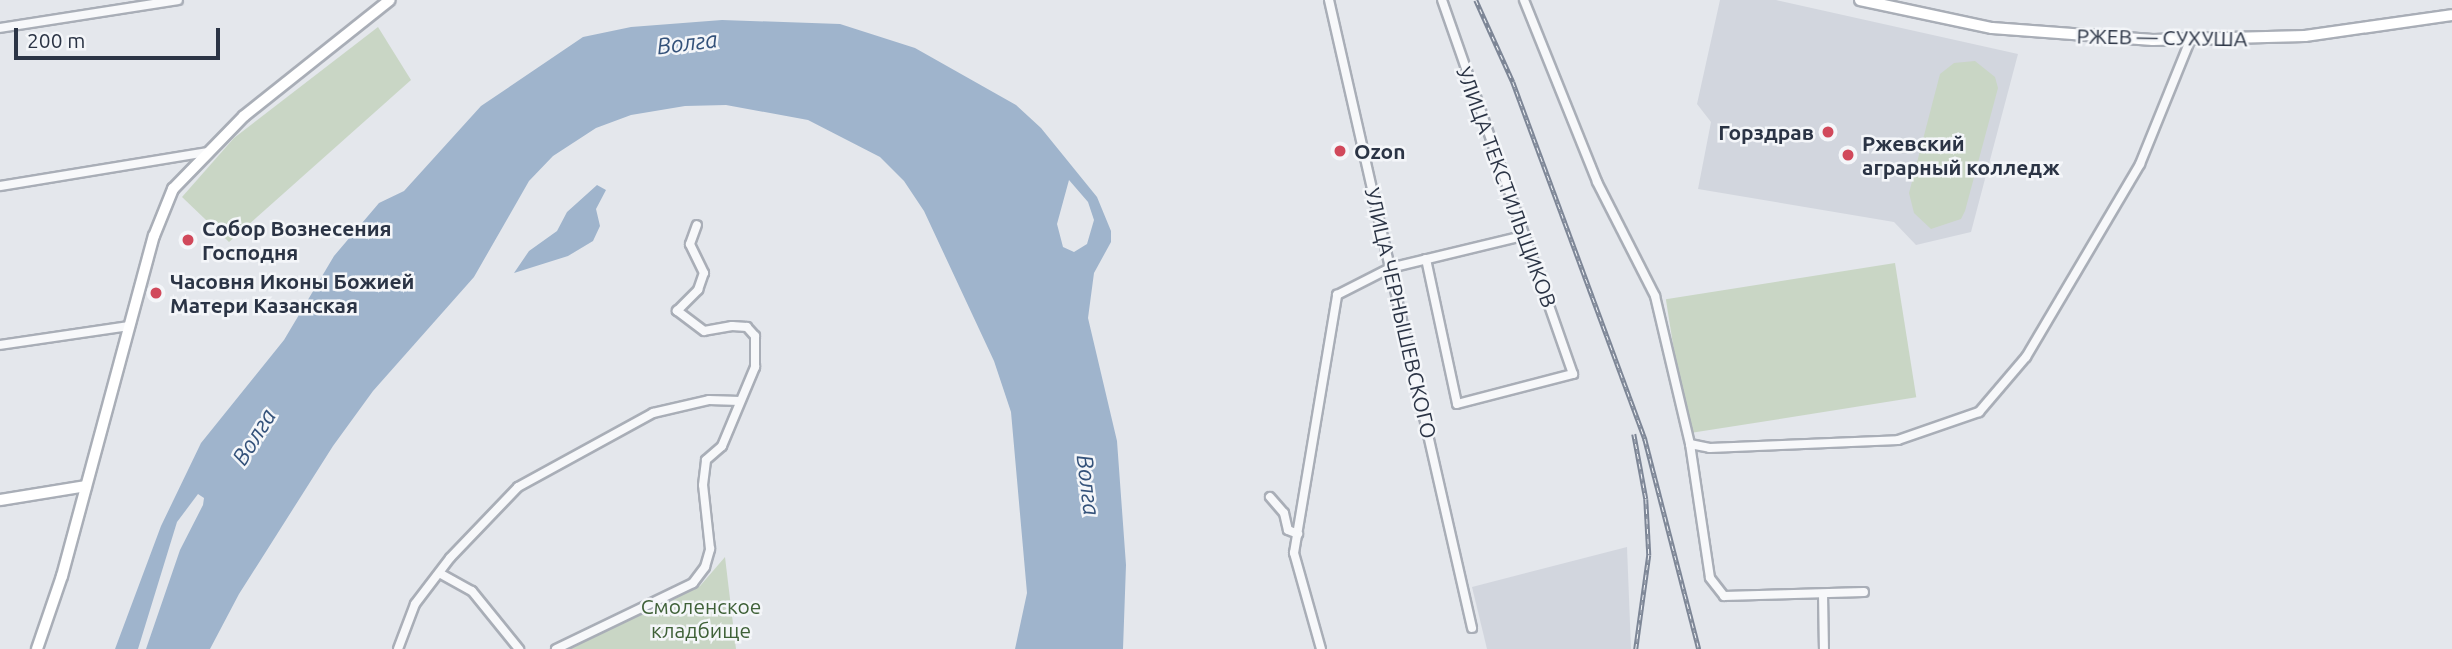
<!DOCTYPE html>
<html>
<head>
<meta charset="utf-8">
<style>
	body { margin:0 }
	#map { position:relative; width:2452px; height:649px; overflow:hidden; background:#e4e7ec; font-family:Ubuntu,sans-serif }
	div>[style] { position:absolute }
	.built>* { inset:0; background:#d2d6de }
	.green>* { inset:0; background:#c9d6c5; transform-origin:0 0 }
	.water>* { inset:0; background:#9fb4cc }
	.roads { filter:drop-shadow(2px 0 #a9aeb7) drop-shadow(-2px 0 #a9aeb7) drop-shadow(0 2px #a9aeb7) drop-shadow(0 -2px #a9aeb7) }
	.street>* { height:8px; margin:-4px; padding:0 4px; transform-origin:4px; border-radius:4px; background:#f7f8fa }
	.secondary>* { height:10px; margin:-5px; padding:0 5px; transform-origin:5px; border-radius:5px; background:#fff }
	.rail>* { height:4.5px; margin-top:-2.25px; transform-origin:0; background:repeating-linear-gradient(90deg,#f4f6f9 0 5px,#7d8696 0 10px); box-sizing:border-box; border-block:2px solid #7d8696 }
	.dots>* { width:19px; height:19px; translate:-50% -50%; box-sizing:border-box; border:4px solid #f4f6f9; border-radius:50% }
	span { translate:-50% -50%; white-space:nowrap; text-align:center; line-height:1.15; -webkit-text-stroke:5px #f4f6f9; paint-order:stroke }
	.street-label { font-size:21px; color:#2b3445 }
	.poi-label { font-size:21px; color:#2b3445; font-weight:700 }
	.right { translate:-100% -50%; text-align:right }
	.left { translate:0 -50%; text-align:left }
	.park-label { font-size:21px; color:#3f6138 }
	.water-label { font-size:23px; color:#34527a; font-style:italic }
	.scale { position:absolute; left:14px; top:28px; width:206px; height:32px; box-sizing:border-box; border:4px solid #2b3445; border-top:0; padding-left:9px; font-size:21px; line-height:24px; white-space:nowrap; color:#2b3445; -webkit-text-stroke:5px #f4f6f9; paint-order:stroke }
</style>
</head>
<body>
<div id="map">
	<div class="built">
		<div style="clip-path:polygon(1720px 0,1776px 0,2018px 54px,1971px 232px,1916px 245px,1894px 222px,1698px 189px,1711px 122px,1697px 104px)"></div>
		<div style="clip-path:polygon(1627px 547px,1631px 649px,1487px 649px,1472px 587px)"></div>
	</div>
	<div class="green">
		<div style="clip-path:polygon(378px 27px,411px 80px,229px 242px,182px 197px,234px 138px)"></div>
		<div style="clip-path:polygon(1975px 61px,1995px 77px,1998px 88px,1965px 211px,1961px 219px,1931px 229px,1914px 213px,1909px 193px,1940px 74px,1954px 63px)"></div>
		<div style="left:1895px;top:263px;width:136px;height:232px;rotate:81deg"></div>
		<div style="clip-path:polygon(725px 557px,736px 649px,556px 649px,700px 586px)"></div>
	</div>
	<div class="water">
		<div style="clip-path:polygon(evenodd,722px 20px,840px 24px,915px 48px,1016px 105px,1041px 128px,1097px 197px,1111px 231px,1111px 242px,1094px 273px,1088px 318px,1117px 441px,1126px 565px,1123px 649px,1015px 649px,1027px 593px,1011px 412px,994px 361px,924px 211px,904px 181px,880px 157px,808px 120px,726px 105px,685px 106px,631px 115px,596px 128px,553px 156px,529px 181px,474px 277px,373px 391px,333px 446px,239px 594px,210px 649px,146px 649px,180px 550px,203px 505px,204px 498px,198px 494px,177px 522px,138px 649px,115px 649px,161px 526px,201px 443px,284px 340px,334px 256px,379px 203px,404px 191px,481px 106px,583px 37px,631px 27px,722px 20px,1069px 180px,1088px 202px,1094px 220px,1087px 244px,1074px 252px,1063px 247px,1057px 224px,1069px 180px)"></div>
		<div style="clip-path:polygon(597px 185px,606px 190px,596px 209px,600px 226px,593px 241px,568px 256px,514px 273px,529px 251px,557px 231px,567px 212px)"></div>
	</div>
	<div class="roads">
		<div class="street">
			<div style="left:1329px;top:0;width:644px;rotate:77.17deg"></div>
			<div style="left:1524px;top:0;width:196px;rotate:68.1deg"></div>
			<div style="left:1597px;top:182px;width:128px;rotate:63deg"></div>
			<div style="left:1655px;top:296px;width:152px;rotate:76.7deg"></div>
			<div style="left:1690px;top:444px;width:135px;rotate:81.5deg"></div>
			<div style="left:1710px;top:578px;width:23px;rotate:52deg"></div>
			<div style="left:1724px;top:596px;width:140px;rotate:-1.6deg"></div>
			<div style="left:0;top:28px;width:180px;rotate:-8.9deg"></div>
			<div style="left:0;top:186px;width:210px;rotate:-9.3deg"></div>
			<div style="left:1426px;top:259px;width:148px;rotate:77.9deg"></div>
			<div style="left:1457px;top:404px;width:120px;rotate:-14.5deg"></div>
			<div style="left:1573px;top:374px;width:396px;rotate:-109.3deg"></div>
			<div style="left:0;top:345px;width:130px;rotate:-8.4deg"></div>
			<div style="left:1690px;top:444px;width:20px;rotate:11deg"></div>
			<div style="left:1710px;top:448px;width:188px;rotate:-2.4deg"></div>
			<div style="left:1898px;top:440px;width:86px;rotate:-19.1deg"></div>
			<div style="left:1979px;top:412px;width:72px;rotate:-49.5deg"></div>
			<div style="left:2026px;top:357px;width:224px;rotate:-59.4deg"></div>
			<div style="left:2140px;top:164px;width:133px;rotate:-67.9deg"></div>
			<div style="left:1270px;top:497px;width:21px;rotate:49deg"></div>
			<div style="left:1284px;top:513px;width:17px;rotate:77deg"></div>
			<div style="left:1288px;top:530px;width:11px;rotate:22deg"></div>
			<div style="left:441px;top:574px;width:35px;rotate:29deg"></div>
			<div style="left:472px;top:591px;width:75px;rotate:51deg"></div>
			<div style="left:1823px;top:594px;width:55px;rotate:89deg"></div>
			<div style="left:398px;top:649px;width:48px;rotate:-69.3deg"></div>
			<div style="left:415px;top:604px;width:58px;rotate:-52.7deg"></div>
			<div style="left:450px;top:558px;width:98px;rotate:-46.2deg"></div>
			<div style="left:518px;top:487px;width:154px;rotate:-28.7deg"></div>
			<div style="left:653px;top:413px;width:57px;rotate:-13.1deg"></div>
			<div style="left:709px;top:400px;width:31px;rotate:2deg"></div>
			<div style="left:556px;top:649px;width:152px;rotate:-25.7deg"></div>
			<div style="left:693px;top:583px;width:20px;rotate:-53deg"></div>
			<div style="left:705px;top:567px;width:19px;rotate:-74deg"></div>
			<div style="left:710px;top:549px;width:64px;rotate:-96.2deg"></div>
			<div style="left:703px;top:485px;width:25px;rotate:-83deg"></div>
			<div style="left:706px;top:460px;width:21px;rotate:-41deg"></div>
			<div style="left:722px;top:446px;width:86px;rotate:-67.3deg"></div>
			<div style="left:755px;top:367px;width:31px;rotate:-90deg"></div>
			<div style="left:755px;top:336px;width:12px;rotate:-132deg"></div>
			<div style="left:747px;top:327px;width:15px;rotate:-176deg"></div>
			<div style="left:732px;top:326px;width:28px;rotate:170deg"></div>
			<div style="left:704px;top:331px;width:34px;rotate:-143deg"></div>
			<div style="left:677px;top:311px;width:30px;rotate:-45deg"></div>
			<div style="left:698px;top:290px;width:18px;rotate:-71deg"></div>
			<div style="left:704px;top:273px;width:32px;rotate:-116deg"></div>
			<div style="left:690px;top:244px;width:20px;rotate:-70deg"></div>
			<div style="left:1321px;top:649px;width:100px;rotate:-105.7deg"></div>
			<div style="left:1294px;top:553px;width:262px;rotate:-80.5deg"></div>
			<div style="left:1337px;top:295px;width:59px;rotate:-27deg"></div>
			<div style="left:1390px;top:268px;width:136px;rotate:-13.6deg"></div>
		</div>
		<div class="secondary">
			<div style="left:1860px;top:0;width:135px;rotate:12deg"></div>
			<div style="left:1992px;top:28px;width:161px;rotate:4.3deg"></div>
			<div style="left:2153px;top:40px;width:152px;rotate:-1.5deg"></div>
			<div style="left:2305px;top:36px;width:148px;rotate:-8.1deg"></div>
			<div style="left:0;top:500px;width:87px;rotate:-9.2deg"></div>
			<div style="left:37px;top:649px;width:77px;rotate:-71.1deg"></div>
			<div style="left:62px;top:576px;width:352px;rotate:-74.9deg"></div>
			<div style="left:154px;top:236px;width:51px;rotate:-68deg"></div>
			<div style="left:173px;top:189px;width:102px;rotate:-45.8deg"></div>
			<div style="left:244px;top:116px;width:186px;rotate:-38.5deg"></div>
		</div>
	</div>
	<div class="rail">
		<div style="left:1476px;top:0;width:90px;rotate:65.7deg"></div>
		<div style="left:1513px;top:82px;width:381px;rotate:69.7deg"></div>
		<div style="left:1645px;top:439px;width:217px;rotate:75.6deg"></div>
		<div style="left:1634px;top:434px;width:66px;rotate:79.5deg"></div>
		<div style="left:1646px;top:499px;width:56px;rotate:86.9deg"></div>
		<div style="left:1649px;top:555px;width:95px;rotate:97.9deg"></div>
	</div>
	<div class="dots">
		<div style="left:1828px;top:132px;background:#d1495b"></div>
		<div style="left:1340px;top:151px;background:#d1495b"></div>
		<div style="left:1848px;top:155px;background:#d1495b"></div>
		<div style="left:188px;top:240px;background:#d1495b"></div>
		<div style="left:156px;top:293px;background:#d1495b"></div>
	</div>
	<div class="street-label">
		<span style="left:2162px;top:37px;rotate:1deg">РЖЕВ — СУХУША</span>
		<span style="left:1507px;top:187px;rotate:70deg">УЛИЦА ТЕКСТИЛЬЩИКОВ</span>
		<span style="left:1401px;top:313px;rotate:77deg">УЛИЦА ЧЕРНЫШЕВСКОГО</span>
	</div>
	<div class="poi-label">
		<span class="right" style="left:1814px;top:132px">Горздрав</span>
		<span class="left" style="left:1862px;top:155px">Ржевский<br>аграрный колледж</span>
		<span class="left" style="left:1354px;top:151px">Ozon</span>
		<span class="left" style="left:202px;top:240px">Собор Вознесения<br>Господня</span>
		<span class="left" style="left:170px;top:293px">Часовня Иконы Божией<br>Матери Казанская</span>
	</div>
	<div class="park-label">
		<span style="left:701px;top:618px">Смоленское<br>кладбище</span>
	</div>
	<div class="water-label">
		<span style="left:687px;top:43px;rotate:-7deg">Волга</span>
		<span style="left:254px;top:437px;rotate:-58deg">Волга</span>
		<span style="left:1088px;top:485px;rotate:83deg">Волга</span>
	</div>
	<div class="scale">200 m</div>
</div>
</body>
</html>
